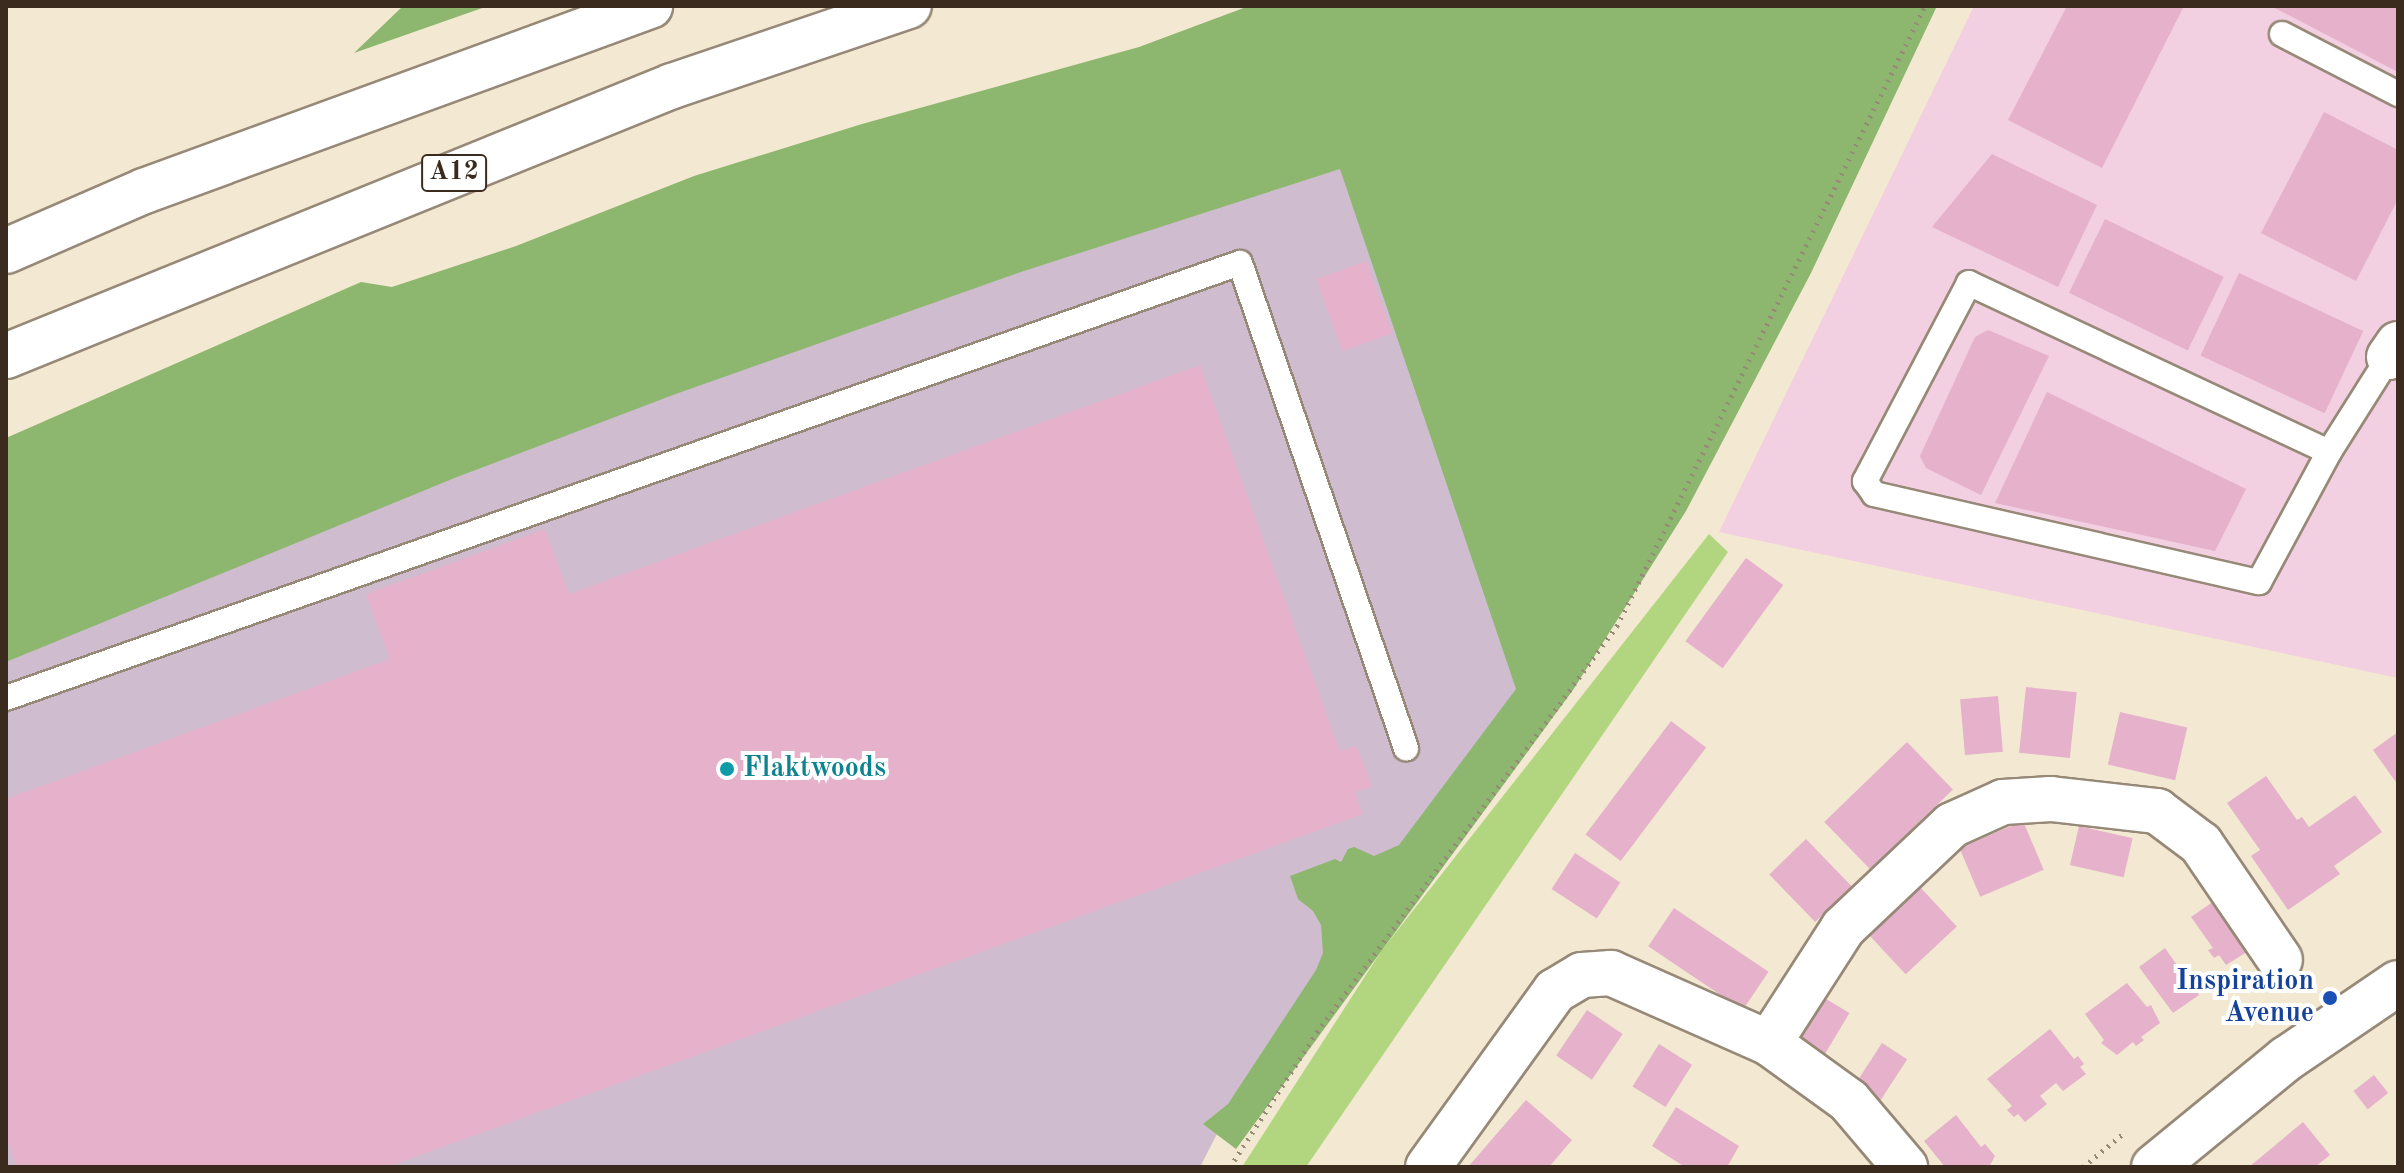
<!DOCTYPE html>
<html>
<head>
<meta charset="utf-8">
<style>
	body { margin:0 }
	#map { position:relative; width:2404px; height:1173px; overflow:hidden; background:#f3e8d1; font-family:"Old Standard TT",serif }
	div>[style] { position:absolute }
	.built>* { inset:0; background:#f2cfe1 }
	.industrial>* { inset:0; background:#cfbdcf }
	.green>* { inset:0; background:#b2d67f }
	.forest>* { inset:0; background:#8db76e }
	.building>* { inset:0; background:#e5b1cb; transform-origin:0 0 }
	.path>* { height:5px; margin-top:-2.5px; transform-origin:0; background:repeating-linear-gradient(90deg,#978978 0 2px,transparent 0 8px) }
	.roads { filter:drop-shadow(2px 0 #978978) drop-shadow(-2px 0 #978978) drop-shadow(0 2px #978978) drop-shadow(0 -2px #978978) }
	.lane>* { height:24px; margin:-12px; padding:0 12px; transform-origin:12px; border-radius:12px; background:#fff }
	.street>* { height:44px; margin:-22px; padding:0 22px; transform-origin:22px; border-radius:22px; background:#fff }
	.secondary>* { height:44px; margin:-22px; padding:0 22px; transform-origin:22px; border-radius:22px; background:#fff }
	.highway>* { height:44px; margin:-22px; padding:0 22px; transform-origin:22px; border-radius:22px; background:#fff }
	.dots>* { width:22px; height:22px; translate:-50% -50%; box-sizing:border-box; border:4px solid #fff; border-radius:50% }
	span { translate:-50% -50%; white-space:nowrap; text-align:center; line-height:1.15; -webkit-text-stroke:8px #fff; paint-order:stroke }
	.shield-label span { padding:2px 6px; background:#fff; border:2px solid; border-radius:6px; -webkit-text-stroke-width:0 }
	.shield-label { font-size:26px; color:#3b2a1e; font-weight:700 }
	.culture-label { font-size:28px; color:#0d838f; font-weight:700 }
	.left { translate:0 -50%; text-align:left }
	.transit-label { font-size:28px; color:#164399; font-weight:700 }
	.right { translate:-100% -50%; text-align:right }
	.frame { position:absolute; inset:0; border:8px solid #3b2a1e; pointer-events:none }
</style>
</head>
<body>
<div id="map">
	<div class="built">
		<div style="clip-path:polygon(1974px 6px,2398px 6px,2398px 678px,1719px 532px)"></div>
	</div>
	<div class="industrial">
		<div style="clip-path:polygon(1347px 117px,1531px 674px,1236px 1097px,1200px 1167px,6px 1167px,6px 625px)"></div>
	</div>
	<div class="green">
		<div style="clip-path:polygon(1709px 534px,1728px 552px,1306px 1167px,1242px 1167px,1382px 950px)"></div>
	</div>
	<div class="forest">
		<div style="clip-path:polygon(403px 6px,488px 6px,354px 53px)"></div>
		<div style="clip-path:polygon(1249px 6px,1937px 6px,1811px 273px,1686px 511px,1573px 690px,1236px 1149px,1203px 1124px,1228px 1104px,1316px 970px,1323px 953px,1321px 925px,1313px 911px,1298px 899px,1290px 876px,1335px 859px,1341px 862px,1348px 849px,1354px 847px,1374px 856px,1399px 845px,1516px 689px,1340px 169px,1024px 271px,673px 395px,457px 477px,6px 662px,6px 438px,361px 282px,392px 287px,516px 246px,694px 176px,862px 124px,1139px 47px)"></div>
	</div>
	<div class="building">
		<div style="clip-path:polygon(2067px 6px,2184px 6px,2102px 168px,2008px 120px)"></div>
		<div style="clip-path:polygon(2271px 6px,2398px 6px,2398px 72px)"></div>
		<div style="clip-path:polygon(2324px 112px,2398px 150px,2398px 199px,2356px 281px,2261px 233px)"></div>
		<div style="clip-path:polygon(1992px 154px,2097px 205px,2058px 287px,1932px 227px)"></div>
		<div style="left:2105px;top:219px;width:132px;height:82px;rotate:26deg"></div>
		<div style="left:1366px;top:261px;width:77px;height:53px;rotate:70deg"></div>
		<div style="left:2239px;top:273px;width:137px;height:91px;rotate:25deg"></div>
		<div style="clip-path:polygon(1988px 330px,2049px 356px,1981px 495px,1926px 468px,1920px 456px,1975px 337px)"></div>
		<div style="clip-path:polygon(1200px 365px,1340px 751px,1357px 746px,1372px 787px,1355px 792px,1363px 814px,387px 1167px,17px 1167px,6px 1136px,6px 799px,390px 659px,366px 594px,545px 529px,569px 594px)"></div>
		<div style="clip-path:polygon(2047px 392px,2246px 489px,2215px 551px,1995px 503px)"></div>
		<div style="left:1746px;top:558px;width:46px;height:103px;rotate:36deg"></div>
		<div style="left:2026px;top:687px;width:51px;height:66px;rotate:6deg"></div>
		<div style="left:1998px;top:696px;width:56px;height:38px;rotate:85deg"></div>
		<div style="left:2120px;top:712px;width:69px;height:54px;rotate:13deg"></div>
		<div style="left:1671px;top:721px;width:44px;height:142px;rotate:37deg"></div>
		<div style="clip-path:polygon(2398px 732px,2398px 785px,2373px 750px)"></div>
		<div style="left:1907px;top:742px;width:66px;height:115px;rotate:46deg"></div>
		<div style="clip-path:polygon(2266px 776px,2297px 820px,2302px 817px,2309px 827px,2355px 795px,2382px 832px,2334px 866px,2340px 874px,2288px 910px,2251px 856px,2260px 850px,2227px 803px)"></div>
		<div style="left:2023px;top:821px;width:53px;height:69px;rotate:67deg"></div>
		<div style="left:2079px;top:826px;width:55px;height:40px;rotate:13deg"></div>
		<div style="left:1806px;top:839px;width:66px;height:51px;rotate:46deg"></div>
		<div style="left:1575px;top:853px;width:54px;height:43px;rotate:33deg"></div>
		<div style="left:1920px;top:887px;width:54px;height:70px;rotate:47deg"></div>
		<div style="clip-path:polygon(2223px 895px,2258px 945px,2226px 965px,2219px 955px,2214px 958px,2208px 950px,2213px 948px,2191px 917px)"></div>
		<div style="left:1674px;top:908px;width:114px;height:46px;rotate:34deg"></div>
		<div style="clip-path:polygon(2165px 948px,2186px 978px,2190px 975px,2196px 982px,2192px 985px,2199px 995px,2173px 1013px,2139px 967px)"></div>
		<div style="clip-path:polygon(2127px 983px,2147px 1007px,2151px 1005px,2160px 1023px,2141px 1037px,2144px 1040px,2136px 1046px,2133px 1042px,2117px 1055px,2101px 1043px,2104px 1040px,2085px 1014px)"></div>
		<div style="left:1816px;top:993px;width:39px;height:57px;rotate:31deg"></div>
		<div style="left:1587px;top:1010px;width:43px;height:55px;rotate:34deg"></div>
		<div style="clip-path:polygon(2050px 1029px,2074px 1059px,2078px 1056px,2084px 1064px,2080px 1067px,2086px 1074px,2063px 1091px,2056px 1083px,2040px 1096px,2047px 1104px,2025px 1122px,2018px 1114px,2014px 1117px,2007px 1110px,2012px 1106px,1987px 1079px)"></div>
		<div style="left:1882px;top:1043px;width:30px;height:50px;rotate:33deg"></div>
		<div style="left:1659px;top:1044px;width:39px;height:50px;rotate:32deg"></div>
		<div style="left:2374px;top:1075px;width:23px;height:26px;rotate:52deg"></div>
		<div style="clip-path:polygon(1526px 1100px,1572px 1140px,1549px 1167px,1468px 1167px)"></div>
		<div style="clip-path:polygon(1676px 1107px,1739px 1146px,1727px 1167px,1685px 1167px,1652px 1146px)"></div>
		<div style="clip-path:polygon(1956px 1115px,1981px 1147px,1985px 1144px,1995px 1156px,1989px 1167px,1945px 1167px,1924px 1141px)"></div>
		<div style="clip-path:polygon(2303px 1122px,2330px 1155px,2315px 1167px,2249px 1167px)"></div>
	</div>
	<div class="path">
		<div style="left:1230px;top:1167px;width:161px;rotate:-57.2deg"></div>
		<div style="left:1317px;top:1032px;width:505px;rotate:-53.54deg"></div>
		<div style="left:1617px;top:626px;width:692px;rotate:-63.58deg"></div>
		<div style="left:2083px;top:1167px;width:53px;rotate:-39.7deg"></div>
	</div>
	<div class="roads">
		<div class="lane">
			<div style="left:2282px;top:34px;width:131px;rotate:27.3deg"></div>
			<div style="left:2329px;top:452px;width:398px;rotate:-154.9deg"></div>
			<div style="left:1969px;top:283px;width:224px;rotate:117.7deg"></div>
			<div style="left:1865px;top:481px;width:16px;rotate:55deg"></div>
			<div style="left:1874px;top:494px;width:395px;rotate:12.9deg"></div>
			<div style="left:2259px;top:582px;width:148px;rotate:-61.7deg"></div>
			<div style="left:2329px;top:452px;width:112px;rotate:-57.7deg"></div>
			<div style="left:6px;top:698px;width:1308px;rotate:-19.42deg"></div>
			<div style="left:1240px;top:263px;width:513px;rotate:71.11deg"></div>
		</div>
		<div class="street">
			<div style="left:2389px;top:357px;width:16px;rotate:-55deg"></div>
			<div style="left:1769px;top:1043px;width:137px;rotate:-57.2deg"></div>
			<div style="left:1843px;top:928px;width:150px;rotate:-43.4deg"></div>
			<div style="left:1952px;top:825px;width:56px;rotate:-24.3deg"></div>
			<div style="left:2003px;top:802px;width:48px;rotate:-3.6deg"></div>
			<div style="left:2051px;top:799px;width:107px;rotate:6.5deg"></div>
			<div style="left:2157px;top:811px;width:55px;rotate:36.9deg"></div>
			<div style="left:2201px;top:844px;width:140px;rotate:55.7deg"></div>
			<div style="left:1428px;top:1167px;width:217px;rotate:-54.2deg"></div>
			<div style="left:1555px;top:991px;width:31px;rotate:-31deg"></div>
			<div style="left:1582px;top:975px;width:29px;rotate:-4deg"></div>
			<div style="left:1611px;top:973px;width:173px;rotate:23.9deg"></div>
			<div style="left:1769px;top:1043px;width:99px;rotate:35.9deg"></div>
			<div style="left:1849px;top:1101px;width:87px;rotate:49.7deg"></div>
		</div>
		<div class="secondary">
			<div style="left:2154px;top:1167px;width:171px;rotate:-39.3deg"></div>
			<div style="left:2286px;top:1059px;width:135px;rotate:-34.2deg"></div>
		</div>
		<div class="highway">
			<div style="left:6px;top:251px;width:150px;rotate:-23.5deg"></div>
			<div style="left:144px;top:191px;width:539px;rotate:-20.08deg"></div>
			<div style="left:6px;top:356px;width:719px;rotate:-22.07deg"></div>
			<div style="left:672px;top:86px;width:250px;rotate:-18.7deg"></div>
		</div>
	</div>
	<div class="dots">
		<div style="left:727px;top:769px;background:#0f9aa8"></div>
		<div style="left:2330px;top:998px;background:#1a4fb4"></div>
	</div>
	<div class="shield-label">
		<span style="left:454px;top:173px">A12</span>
	</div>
	<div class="culture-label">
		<span class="left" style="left:743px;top:769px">Flaktwoods</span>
	</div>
	<div class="transit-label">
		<span class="right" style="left:2314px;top:998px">Inspiration<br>Avenue</span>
	</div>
	<div class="frame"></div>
</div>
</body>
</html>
